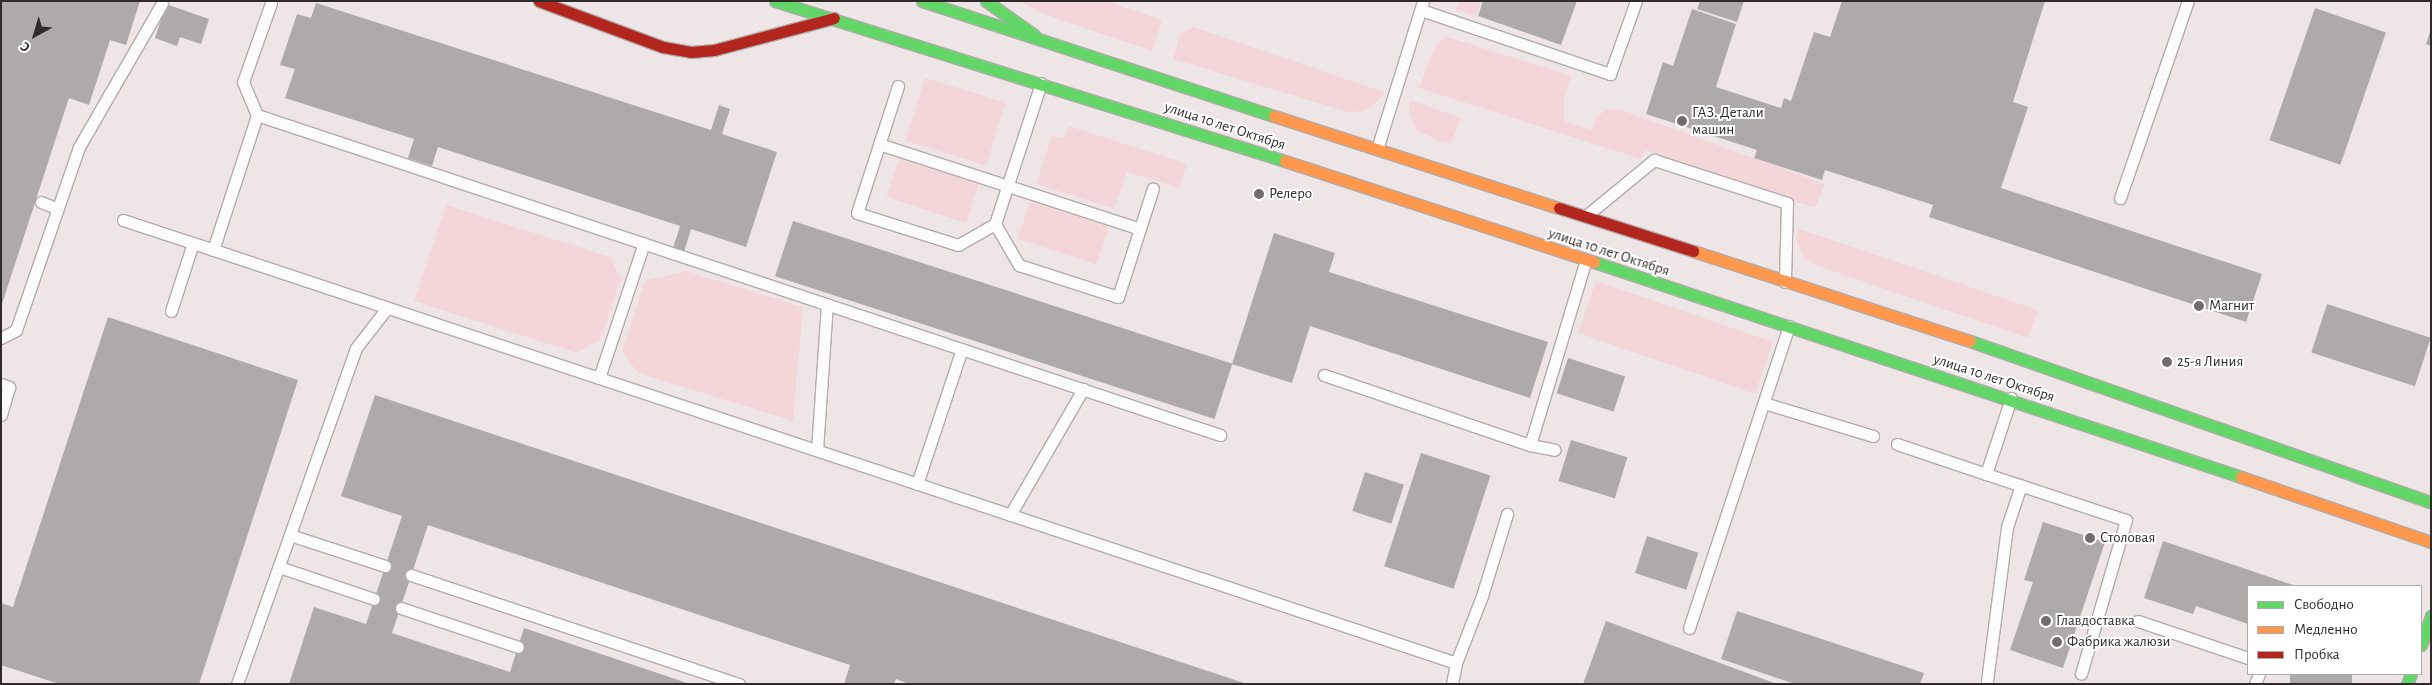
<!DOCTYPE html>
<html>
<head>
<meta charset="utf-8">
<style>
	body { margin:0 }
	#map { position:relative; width:2432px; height:685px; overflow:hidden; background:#eee6e6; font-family:"Alegreya Sans",sans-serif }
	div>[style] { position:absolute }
	.green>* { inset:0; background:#f5d6d8; transform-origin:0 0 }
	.building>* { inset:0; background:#afaaaa; transform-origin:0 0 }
	.roads { filter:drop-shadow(1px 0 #b2abab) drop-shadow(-1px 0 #b2abab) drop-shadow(0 1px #b2abab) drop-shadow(0 -1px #b2abab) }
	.lane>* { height:11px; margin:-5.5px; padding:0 5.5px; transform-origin:5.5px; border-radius:5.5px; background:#fcfbfb }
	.fast>* { height:11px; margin:-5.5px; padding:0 5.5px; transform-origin:5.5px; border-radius:5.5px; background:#63d668 }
	.slow>* { height:11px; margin:-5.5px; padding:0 5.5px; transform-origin:5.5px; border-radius:5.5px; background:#ff974d }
	.jam>* { height:11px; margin:-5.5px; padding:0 5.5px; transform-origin:5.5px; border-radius:5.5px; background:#b3261e }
	.dots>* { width:14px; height:14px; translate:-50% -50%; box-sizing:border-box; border:2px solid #fff; border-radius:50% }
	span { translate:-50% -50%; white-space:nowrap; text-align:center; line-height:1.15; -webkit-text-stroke:4px #fff; paint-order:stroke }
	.poi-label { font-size:15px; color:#302a2b }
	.left { translate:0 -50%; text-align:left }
	.street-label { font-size:15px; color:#302a2b }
	.frame { position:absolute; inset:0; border:2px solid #302a2b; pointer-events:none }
	.legend { position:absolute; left:2247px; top:585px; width:175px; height:90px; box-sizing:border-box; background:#fff; border:1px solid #acaaaa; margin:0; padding:6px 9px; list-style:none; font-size:15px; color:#302a2b }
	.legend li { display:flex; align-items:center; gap:10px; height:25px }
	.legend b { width:25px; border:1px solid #acaaaa }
	.north { position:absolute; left:10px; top:10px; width:50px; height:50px; -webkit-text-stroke:4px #fff; paint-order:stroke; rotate:219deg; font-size:14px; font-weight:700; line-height:20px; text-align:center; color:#302a2b }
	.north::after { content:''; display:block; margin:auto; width:18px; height:22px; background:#302a2b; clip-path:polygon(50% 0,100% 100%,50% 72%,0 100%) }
</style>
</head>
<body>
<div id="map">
	<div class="green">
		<div style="clip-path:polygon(1020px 1px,1106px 1px,1162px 20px,1152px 51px,1044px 14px)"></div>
		<div style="clip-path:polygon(1459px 1px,1481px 1px,1476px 16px,1456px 9px)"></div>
		<div style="clip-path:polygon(1193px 27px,1387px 93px,1365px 111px,1348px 112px,1173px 59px,1180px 34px)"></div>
		<div style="clip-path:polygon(1448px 37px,1571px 76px,1563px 104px,1565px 121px,1593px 130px,1597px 117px,1605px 110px,1619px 109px,1825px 184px,1815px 208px,1644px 150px,1641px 159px,1419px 88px,1432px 53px,1439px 41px)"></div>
		<div style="left:925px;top:78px;width:84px;height:66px;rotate:17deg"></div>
		<div style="clip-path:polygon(1410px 100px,1461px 118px,1451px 144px,1436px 140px,1416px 129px,1409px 111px)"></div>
		<div style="clip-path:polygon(1069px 126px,1187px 164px,1179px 188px,1127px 172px,1114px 209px,1036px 184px,1052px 135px,1065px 138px)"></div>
		<div style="left:899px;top:158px;width:84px;height:41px;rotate:18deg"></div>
		<div style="left:1030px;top:201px;width:83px;height:40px;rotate:18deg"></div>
		<div style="clip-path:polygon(446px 205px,610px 257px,621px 278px,601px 339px,577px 353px,414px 301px)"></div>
		<div style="clip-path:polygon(1799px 229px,2038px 310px,2028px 338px,1812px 264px,1803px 256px,1796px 238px)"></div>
		<div style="clip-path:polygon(686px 271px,803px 307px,793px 421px,638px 373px,622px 352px,645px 281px)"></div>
		<div style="left:1596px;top:281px;width:187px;height:55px;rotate:19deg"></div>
	</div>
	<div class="building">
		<div style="clip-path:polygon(1px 1px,140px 1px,126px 45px,110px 40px,89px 105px,69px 98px,2px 304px)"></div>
		<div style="clip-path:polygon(1483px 1px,1577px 1px,1561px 45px,1478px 16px)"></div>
		<div style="clip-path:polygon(1700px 1px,1744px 1px,1737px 22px,1697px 9px)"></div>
		<div style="clip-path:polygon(1842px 1px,2045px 1px,2013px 102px,2028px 107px,2001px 188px,2262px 274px,2246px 322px,1929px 217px,1933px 205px,1825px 170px,1822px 180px,1754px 158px,1757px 150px,1646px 114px,1663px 62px,1673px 66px,1692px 9px,1736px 24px,1716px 87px,1781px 108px,1784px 98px,1791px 101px,1814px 32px,1830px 37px)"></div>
		<div style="clip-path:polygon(316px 3px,711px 130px,719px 105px,730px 109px,722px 134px,777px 152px,746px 247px,691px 229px,684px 252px,673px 248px,680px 226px,438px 147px,432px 166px,408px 158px,414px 139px,285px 98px,295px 69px,280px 65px,297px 14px,311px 18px)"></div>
		<div style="clip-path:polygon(166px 4px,209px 19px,201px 44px,180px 37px,177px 46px,155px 38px)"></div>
		<div style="left:2315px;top:8px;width:75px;height:140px;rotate:19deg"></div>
		<div style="clip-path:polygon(2430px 32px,2431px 32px,2431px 46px,2426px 44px)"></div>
		<div style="left:793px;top:221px;width:462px;height:58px;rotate:18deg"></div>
		<div style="clip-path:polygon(1274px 233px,1335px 253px,1329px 272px,1548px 342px,1530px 398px,1310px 326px,1292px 383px,1232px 364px)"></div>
		<div style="left:2327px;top:304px;width:109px;height:51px;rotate:18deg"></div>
		<div style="clip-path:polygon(108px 317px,298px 380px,199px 684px,59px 684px,1px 665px,1px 603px,13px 607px)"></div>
		<div style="left:1568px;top:358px;width:60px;height:37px;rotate:18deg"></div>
		<div style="clip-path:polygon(375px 395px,1244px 683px,1244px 684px,909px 684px,896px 679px,894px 684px,844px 684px,850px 665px,428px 525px,392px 633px,510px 672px,524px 628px,690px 684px,289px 684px,314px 607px,366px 624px,402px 516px,341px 496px)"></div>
		<div style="left:1571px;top:440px;width:59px;height:43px;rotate:17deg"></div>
		<div style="left:1421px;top:453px;width:73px;height:119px;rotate:18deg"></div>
		<div style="left:1365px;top:472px;width:41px;height:41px;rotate:18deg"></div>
		<div style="clip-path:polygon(2043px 522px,2105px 542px,2063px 668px,2010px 650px,2033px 582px,2024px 580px)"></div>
		<div style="left:1647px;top:536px;width:54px;height:39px;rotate:18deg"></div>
		<div style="clip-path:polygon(2163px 541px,2296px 586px,2248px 586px,2248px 624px,2196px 606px,2193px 614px,2144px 598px)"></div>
		<div style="clip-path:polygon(1737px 611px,1924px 673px,1920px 684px,1795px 684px,1721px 659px)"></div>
		<div style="clip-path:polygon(1606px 621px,1777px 684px,1583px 684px)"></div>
		<div style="left:2290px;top:674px;width:62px;height:10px"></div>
	</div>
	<div class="roads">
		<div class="lane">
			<div style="left:1421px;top:10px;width:200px;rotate:18.7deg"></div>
			<div style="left:1610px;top:74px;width:77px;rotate:-70.4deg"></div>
			<div style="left:898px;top:86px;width:133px;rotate:107.9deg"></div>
			<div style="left:857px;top:213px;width:106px;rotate:17.6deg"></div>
			<div style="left:958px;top:245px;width:43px;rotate:-29.6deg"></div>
			<div style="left:995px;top:224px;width:148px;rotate:-71.9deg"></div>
			<div style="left:257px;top:115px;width:36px;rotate:-113deg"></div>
			<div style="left:243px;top:82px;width:84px;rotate:-70.5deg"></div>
			<div style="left:879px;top:144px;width:274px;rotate:18deg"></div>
			<div style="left:1377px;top:149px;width:155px;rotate:-72.7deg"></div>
			<div style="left:2120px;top:198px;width:208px;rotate:-71deg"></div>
			<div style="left:41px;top:202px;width:18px;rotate:22deg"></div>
			<div style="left:1587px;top:215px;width:87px;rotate:-39.4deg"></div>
			<div style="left:1654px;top:160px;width:140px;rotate:17.9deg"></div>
			<div style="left:1787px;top:203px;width:79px;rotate:91.5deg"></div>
			<div style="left:123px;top:220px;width:74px;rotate:18.2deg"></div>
			<div style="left:995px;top:224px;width:48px;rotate:59.7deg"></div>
			<div style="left:1019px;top:265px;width:104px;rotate:17.9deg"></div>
			<div style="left:1118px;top:297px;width:114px;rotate:-72.2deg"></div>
			<div style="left:213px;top:250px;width:142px;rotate:-71.9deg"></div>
			<div style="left:257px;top:115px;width:1015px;rotate:18.38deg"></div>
			<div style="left:171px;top:311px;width:71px;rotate:-72.1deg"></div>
			<div style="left:193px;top:243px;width:1331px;rotate:18.39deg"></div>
			<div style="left:1px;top:338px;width:17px;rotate:-28deg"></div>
			<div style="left:16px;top:330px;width:194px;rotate:-71deg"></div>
			<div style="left:79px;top:147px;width:166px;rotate:-60deg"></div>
			<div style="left:1324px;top:375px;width:218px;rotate:18.8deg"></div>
			<div style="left:1530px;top:445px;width:193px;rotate:-73.2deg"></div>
			<div style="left:599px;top:378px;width:142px;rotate:-71.6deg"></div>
			<div style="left:1px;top:384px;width:9px;rotate:21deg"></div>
			<div style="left:9px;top:387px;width:29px;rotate:106deg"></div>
			<div style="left:2011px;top:398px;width:80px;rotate:108.2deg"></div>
			<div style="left:1986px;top:474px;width:147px;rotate:18.2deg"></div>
			<div style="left:2126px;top:520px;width:160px;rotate:106.3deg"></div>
			<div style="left:1764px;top:403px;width:114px;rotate:16.8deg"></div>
			<div style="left:1897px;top:444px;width:94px;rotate:18.6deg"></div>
			<div style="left:1530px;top:445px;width:25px;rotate:11deg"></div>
			<div style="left:817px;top:450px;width:146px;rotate:-86.1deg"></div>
			<div style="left:917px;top:484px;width:142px;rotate:-71.6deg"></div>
			<div style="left:1010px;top:515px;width:146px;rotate:-59.9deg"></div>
			<div style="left:290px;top:535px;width:100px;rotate:18.1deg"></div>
			<div style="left:279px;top:567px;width:100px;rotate:18.6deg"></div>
			<div style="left:411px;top:575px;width:346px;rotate:18.4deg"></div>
			<div style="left:401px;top:608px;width:123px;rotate:18.4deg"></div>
			<div style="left:2138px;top:621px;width:116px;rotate:18.6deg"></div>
			<div style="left:1689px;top:628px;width:318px;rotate:-71.7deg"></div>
			<div style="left:1987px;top:681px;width:155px;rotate:-82.6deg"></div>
			<div style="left:2007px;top:527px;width:44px;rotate:-71.6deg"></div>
			<div style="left:237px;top:684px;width:356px;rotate:-70.5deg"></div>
			<div style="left:356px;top:348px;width:51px;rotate:-52.2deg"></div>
			<div style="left:1452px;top:684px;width:21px;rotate:-79deg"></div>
			<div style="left:1456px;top:663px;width:72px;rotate:-68.8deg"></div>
			<div style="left:1482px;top:596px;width:86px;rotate:-73deg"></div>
			<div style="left:2255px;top:684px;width:11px;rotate:-68deg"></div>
		</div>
		<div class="fast">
			<div style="left:775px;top:1px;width:535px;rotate:17.42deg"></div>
			<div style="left:922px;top:1px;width:370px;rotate:18.1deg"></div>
			<div style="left:986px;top:1px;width:59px;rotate:35.3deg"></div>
			<div style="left:1594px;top:262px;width:682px;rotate:18.38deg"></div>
			<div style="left:1970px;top:341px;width:488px;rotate:19.3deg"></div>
			<div style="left:2421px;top:645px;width:31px;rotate:-71deg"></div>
			<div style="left:2407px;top:684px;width:11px;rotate:-68deg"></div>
		</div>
		<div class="slow">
			<div style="left:1274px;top:116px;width:299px;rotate:17.9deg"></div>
			<div style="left:1285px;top:161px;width:325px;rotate:18.1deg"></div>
			<div style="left:1693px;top:251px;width:291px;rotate:18deg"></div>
			<div style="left:2241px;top:477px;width:201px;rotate:18.9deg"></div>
		</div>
		<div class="jam">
			<div style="left:539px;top:1px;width:132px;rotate:20.4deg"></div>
			<div style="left:663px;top:47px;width:28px;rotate:10deg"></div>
			<div style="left:691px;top:52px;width:23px;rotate:-5deg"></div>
			<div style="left:714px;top:50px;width:124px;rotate:-14.9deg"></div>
			<div style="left:1559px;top:208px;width:141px;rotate:17.8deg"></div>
		</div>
	</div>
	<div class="dots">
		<div style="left:1682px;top:121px;background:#726c6c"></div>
		<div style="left:1259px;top:194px;background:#726c6c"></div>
		<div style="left:2199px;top:306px;background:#726c6c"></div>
		<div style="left:2167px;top:362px;background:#726c6c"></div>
		<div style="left:2090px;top:538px;background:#726c6c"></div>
		<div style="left:2046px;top:621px;background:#726c6c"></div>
		<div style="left:2057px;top:642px;background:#726c6c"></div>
	</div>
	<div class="poi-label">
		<span class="left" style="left:1692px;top:121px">ГАЗ. Детали<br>машин</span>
		<span class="left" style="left:1269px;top:194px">Релеро</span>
		<span class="left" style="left:2209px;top:306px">Магнит</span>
		<span class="left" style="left:2177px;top:362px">25-я Линия</span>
		<span class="left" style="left:2100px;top:538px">Столовая</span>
		<span class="left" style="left:2056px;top:621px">Главдоставка</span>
		<span class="left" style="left:2067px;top:642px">Фабрика жалюзи</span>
	</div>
	<div class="street-label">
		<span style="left:1225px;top:126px;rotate:18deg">улица 10 лет Октября</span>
		<span style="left:1609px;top:252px;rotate:18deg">улица 10 лет Октября</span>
		<span style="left:1994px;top:378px;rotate:18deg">улица 10 лет Октября</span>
	</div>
	<div class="frame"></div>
	<ul class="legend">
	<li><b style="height:6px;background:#63d668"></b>Свободно</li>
	<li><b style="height:6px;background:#ff974d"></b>Медленно</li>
	<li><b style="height:6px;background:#b3261e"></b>Пробка</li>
	</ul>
	<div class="north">С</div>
</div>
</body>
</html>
